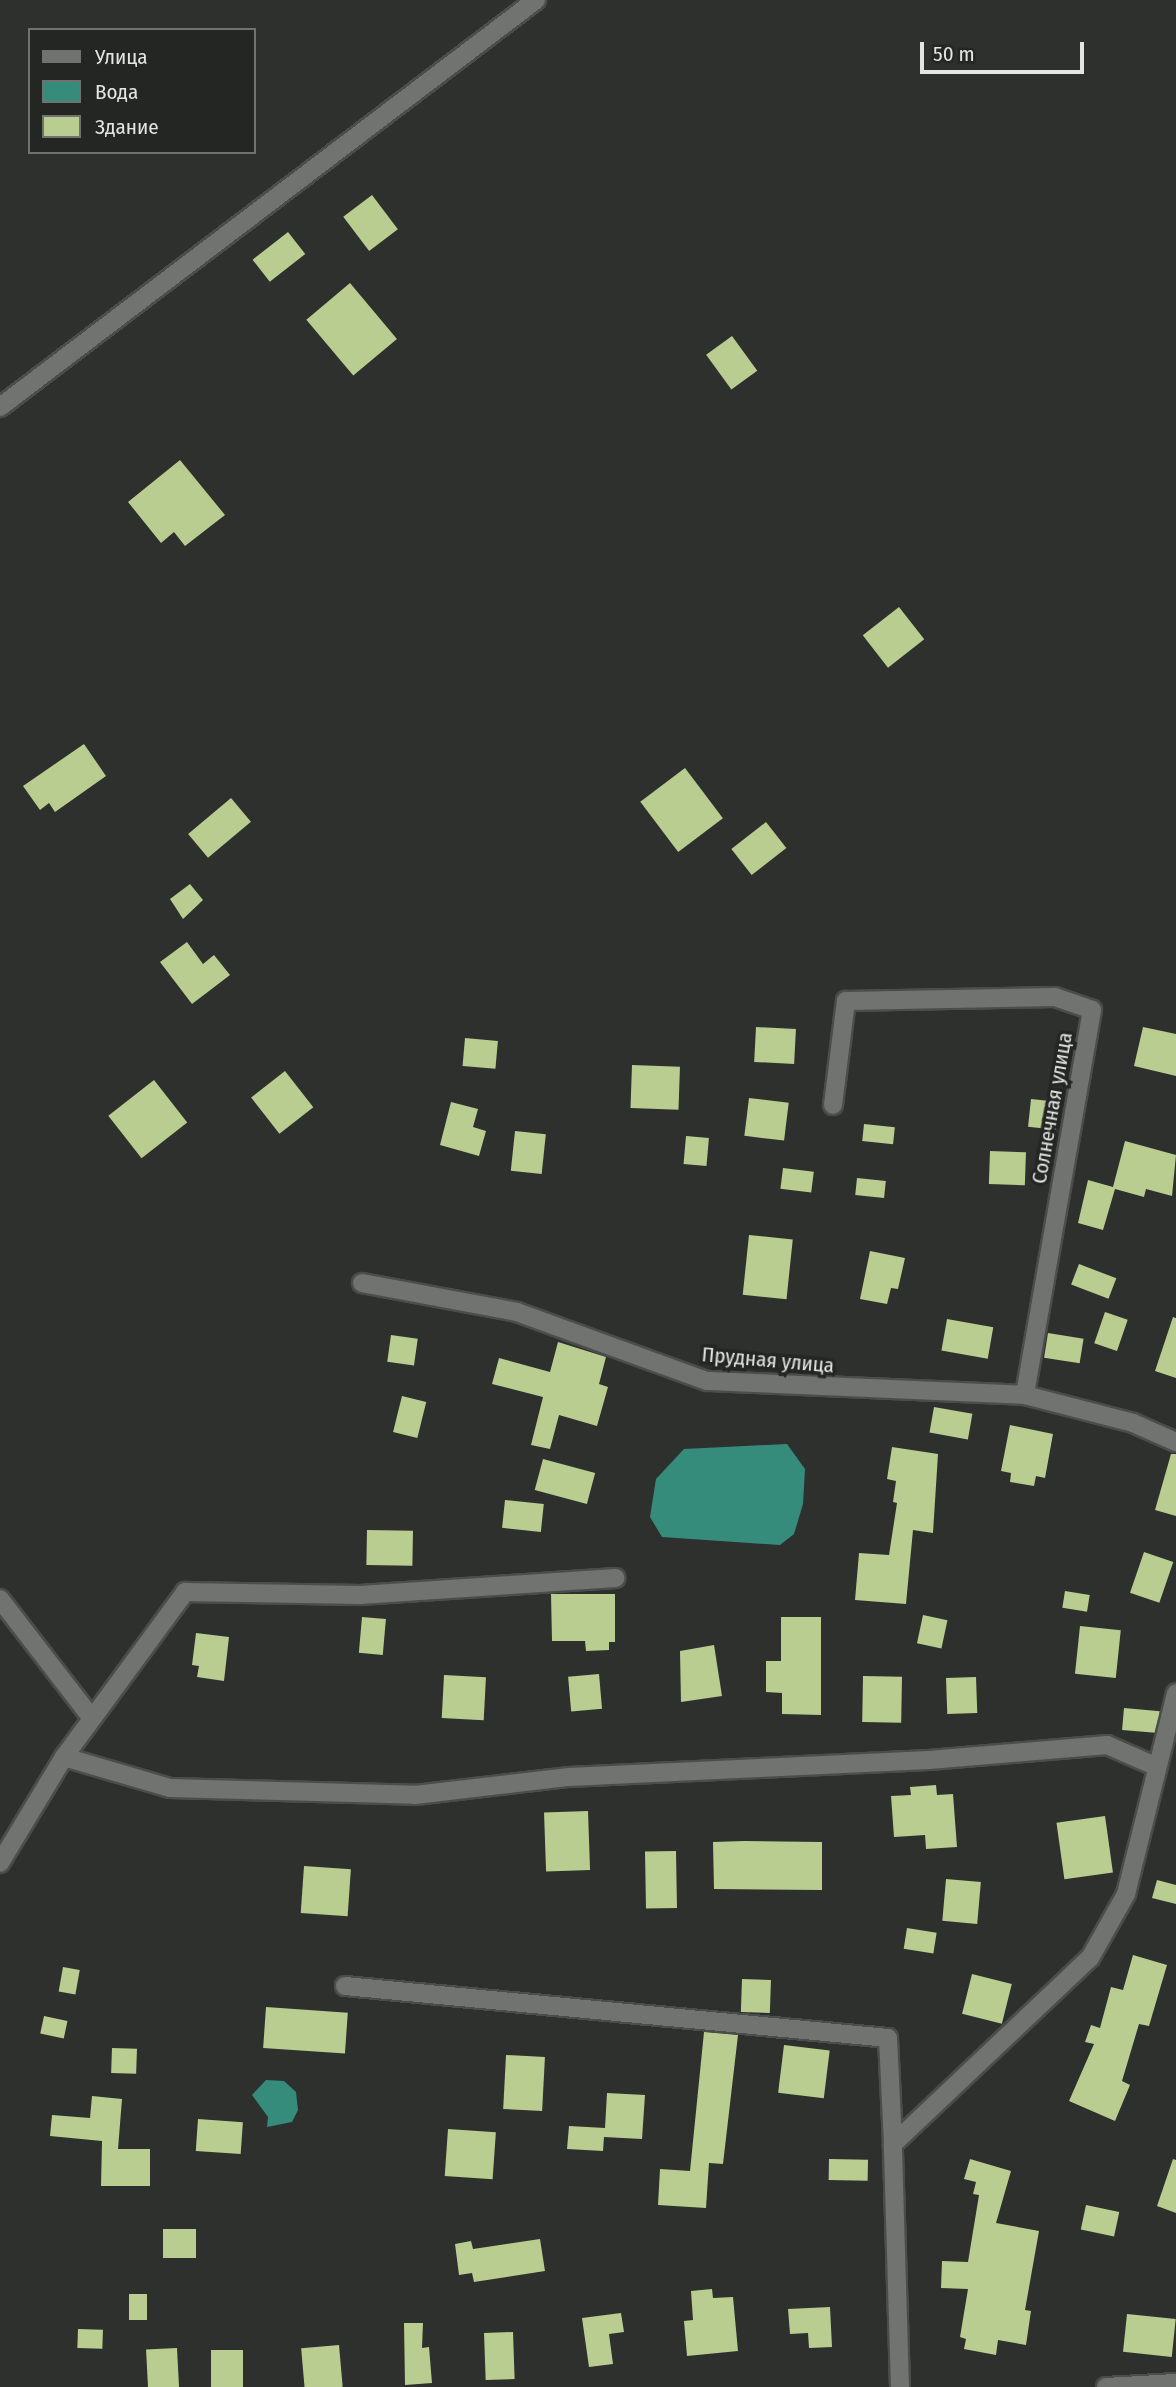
<!DOCTYPE html>
<html>
<head>
<meta charset="utf-8">
<style>
	body { margin:0 }
	#map { position:relative; width:1176px; height:2387px; overflow:hidden; background:#2e302e; font-family:"Fira Sans Condensed",sans-serif }
	div>[style] { position:absolute }
	.water>* { inset:0; background:#368c7b }
	.building>* { inset:0; background:#b8cd8f; transform-origin:0 0 }
	.roads { filter:drop-shadow(2px 0 #4b4d4b) drop-shadow(-2px 0 #4b4d4b) drop-shadow(0 2px #4b4d4b) drop-shadow(0 -2px #4b4d4b) }
	.minor>* { height:18px; margin:-9px; padding:0 9px; transform-origin:9px; border-radius:9px; background:#717370 }
	.tertiary>* { height:18px; margin:-9px; padding:0 9px; transform-origin:9px; border-radius:9px; background:#717370 }
	span { translate:-50% -50%; white-space:nowrap; text-align:center; line-height:1.15; -webkit-text-stroke:7px #242624; paint-order:stroke }
	.street-label { font-size:21px; color:#e3e5e3 }
	.legend { position:absolute; left:28px; top:28px; width:228px; height:126px; box-sizing:border-box; background:#242624; border:2px solid #707270; margin:0; padding:9px 12px; list-style:none; font-size:21px; color:#e3e5e3 }
	.legend li { display:flex; align-items:center; gap:14px; height:35px }
	.legend b { width:35px; border:2px solid #707270 }
	.scale { position:absolute; left:920px; top:42px; width:164px; height:32px; box-sizing:border-box; border:4px solid #e3e5e3; border-top:0; padding-left:9px; font-size:21px; line-height:24px; white-space:nowrap; color:#e3e5e3; -webkit-text-stroke:5px #242624; paint-order:stroke }
</style>
</head>
<body>
<div id="map">
	<div class="water">
		<div style="clip-path:polygon(787px 1444px,805px 1469px,803px 1504px,794px 1534px,780px 1545px,662px 1537px,650px 1517px,656px 1479px,684px 1449px)"></div>
		<div style="clip-path:polygon(266px 2080px,284px 2081px,296px 2092px,298px 2110px,292px 2122px,267px 2127px,268px 2117px,252px 2095px)"></div>
	</div>
	<div class="building">
		<div style="left:372px;top:195px;width:43px;height:36px;rotate:53deg"></div>
		<div style="left:288px;top:232px;width:28px;height:45px;rotate:52deg"></div>
		<div style="left:350px;top:283px;width:73px;height:57px;rotate:50deg"></div>
		<div style="left:732px;top:336px;width:43px;height:32px;rotate:54deg"></div>
		<div style="clip-path:polygon(180px 460px,225px 515px,185px 546px,174px 532px,161px 543px,128px 502px)"></div>
		<div style="left:899px;top:607px;width:41px;height:46px;rotate:52deg"></div>
		<div style="clip-path:polygon(84px 744px,106px 776px,55px 812px,49px 803px,40px 810px,23px 786px)"></div>
		<div style="left:685px;top:768px;width:63px;height:56px;rotate:53deg"></div>
		<div style="left:231px;top:798px;width:31px;height:56px;rotate:50deg"></div>
		<div style="left:766px;top:822px;width:33px;height:44px;rotate:52deg"></div>
		<div style="clip-path:polygon(190px 884px,203px 900px,183px 919px,170px 899px)"></div>
		<div style="clip-path:polygon(187px 942px,203px 964px,214px 955px,230px 975px,192px 1004px,160px 962px)"></div>
		<div style="left:756px;top:1027px;width:40px;height:35px;rotate:3deg"></div>
		<div style="clip-path:polygon(1143px 1027px,1176px 1034px,1176px 1076px,1134px 1066px)"></div>
		<div style="left:465px;top:1038px;width:33px;height:28px;rotate:5deg"></div>
		<div style="left:632px;top:1065px;width:48px;height:43px;rotate:2deg"></div>
		<div style="left:285px;top:1071px;width:46px;height:43px;rotate:52deg"></div>
		<div style="left:154px;top:1080px;width:54px;height:58px;rotate:52deg"></div>
		<div style="left:749px;top:1098px;width:40px;height:38px;rotate:7deg"></div>
		<div style="left:1031px;top:1099px;width:28px;height:28px;rotate:6deg"></div>
		<div style="clip-path:polygon(451px 1102px,478px 1109px,473px 1127px,486px 1131px,479px 1156px,440px 1145px)"></div>
		<div style="left:864px;top:1124px;width:31px;height:17px;rotate:6deg"></div>
		<div style="left:515px;top:1131px;width:31px;height:40px;rotate:6deg"></div>
		<div style="left:686px;top:1136px;width:23px;height:28px;rotate:5deg"></div>
		<div style="clip-path:polygon(1125px 1141px,1176px 1155px,1172px 1196px,1146px 1189px,1144px 1197px,1115px 1189px,1103px 1230px,1078px 1223px,1088px 1180px,1113px 1187px)"></div>
		<div style="left:990px;top:1151px;width:36px;height:33px;rotate:2deg"></div>
		<div style="left:783px;top:1168px;width:31px;height:21px;rotate:7deg"></div>
		<div style="left:857px;top:1178px;width:29px;height:17px;rotate:6deg"></div>
		<div style="left:749px;top:1235px;width:44px;height:60px;rotate:6deg"></div>
		<div style="clip-path:polygon(870px 1251px,905px 1258px,898px 1289px,891px 1288px,887px 1304px,860px 1299px)"></div>
		<div style="left:1079px;top:1264px;width:40px;height:22px;rotate:21deg"></div>
		<div style="left:1105px;top:1312px;width:24px;height:33px;rotate:19deg"></div>
		<div style="clip-path:polygon(1173px 1317px,1176px 1318px,1176px 1378px,1155px 1371px)"></div>
		<div style="left:947px;top:1319px;width:47px;height:32px;rotate:10deg"></div>
		<div style="left:1048px;top:1333px;width:36px;height:25px;rotate:9deg"></div>
		<div style="left:391px;top:1335px;width:27px;height:27px;rotate:8deg"></div>
		<div style="clip-path:polygon(558px 1342px,606px 1357px,599px 1384px,608px 1387px,597px 1426px,559px 1415px,550px 1449px,531px 1445px,543px 1397px,492px 1384px,499px 1358px,550px 1372px)"></div>
		<div style="left:402px;top:1396px;width:25px;height:37px;rotate:14deg"></div>
		<div style="left:934px;top:1407px;width:39px;height:26px;rotate:10deg"></div>
		<div style="clip-path:polygon(1010px 1425px,1053px 1434px,1045px 1478px,1036px 1476px,1034px 1486px,1010px 1482px,1011px 1473px,1001px 1471px)"></div>
		<div style="clip-path:polygon(892px 1447px,938px 1454px,933px 1533px,913px 1530px,906px 1604px,855px 1600px,859px 1553px,889px 1555px,897px 1503px,893px 1502px,896px 1481px,887px 1479px)"></div>
		<div style="clip-path:polygon(1171px 1454px,1176px 1454px,1176px 1516px,1155px 1510px)"></div>
		<div style="left:543px;top:1459px;width:54px;height:32px;rotate:15deg"></div>
		<div style="left:505px;top:1500px;width:39px;height:28px;rotate:6deg"></div>
		<div style="left:367px;top:1530px;width:46px;height:35px;rotate:1deg"></div>
		<div style="left:1144px;top:1552px;width:31px;height:43px;rotate:19deg"></div>
		<div style="left:1065px;top:1591px;width:25px;height:17px;rotate:9deg"></div>
		<div style="clip-path:polygon(551px 1594px,615px 1594px,615px 1642px,609px 1642px,609px 1650px,586px 1651px,585px 1641px,552px 1641px)"></div>
		<div style="left:923px;top:1615px;width:25px;height:29px;rotate:12deg"></div>
		<div style="left:362px;top:1617px;width:24px;height:36px;rotate:5deg"></div>
		<div style="clip-path:polygon(781px 1617px,821px 1617px,821px 1715px,782px 1714px,782px 1693px,766px 1692px,766px 1661px,781px 1661px)"></div>
		<div style="left:1080px;top:1626px;width:41px;height:48px;rotate:6deg"></div>
		<div style="clip-path:polygon(196px 1633px,229px 1637px,224px 1681px,197px 1677px,199px 1666px,192px 1665px)"></div>
		<div style="clip-path:polygon(714px 1645px,722px 1696px,681px 1702px,680px 1651px)"></div>
		<div style="left:599px;top:1674px;width:35px;height:31px;rotate:85deg"></div>
		<div style="left:444px;top:1675px;width:42px;height:43px;rotate:3deg"></div>
		<div style="left:863px;top:1676px;width:39px;height:46px;rotate:1deg"></div>
		<div style="left:976px;top:1677px;width:36px;height:30px;rotate:88deg"></div>
		<div style="left:1124px;top:1708px;width:36px;height:22px;rotate:5deg"></div>
		<div style="clip-path:polygon(936px 1785px,937px 1795px,953px 1794px,957px 1847px,926px 1849px,925px 1835px,894px 1837px,891px 1796px,911px 1795px,910px 1787px)"></div>
		<div style="left:588px;top:1811px;width:59px;height:44px;rotate:88deg"></div>
		<div style="left:1105px;top:1816px;width:57px;height:49px;rotate:82deg"></div>
		<div style="clip-path:polygon(744px 1841px,822px 1842px,822px 1890px,714px 1889px,713px 1842px)"></div>
		<div style="left:676px;top:1851px;width:57px;height:31px;rotate:89deg"></div>
		<div style="left:304px;top:1866px;width:47px;height:47px;rotate:4deg"></div>
		<div style="left:946px;top:1879px;width:35px;height:42px;rotate:5deg"></div>
		<div style="clip-path:polygon(1157px 1880px,1176px 1885px,1176px 1904px,1152px 1898px)"></div>
		<div style="left:907px;top:1928px;width:30px;height:21px;rotate:9deg"></div>
		<div style="clip-path:polygon(1133px 1955px,1167px 1965px,1149px 2026px,1139px 2024px,1122px 2081px,1130px 2085px,1115px 2121px,1069px 2101px,1094px 2044px,1085px 2042px,1091px 2025px,1100px 2028px,1111px 1987px,1123px 1990px)"></div>
		<div style="left:63px;top:1967px;width:17px;height:25px;rotate:10deg"></div>
		<div style="left:972px;top:1974px;width:41px;height:41px;rotate:14deg"></div>
		<div style="left:742px;top:1979px;width:29px;height:33px;rotate:2deg"></div>
		<div style="left:266px;top:2007px;width:82px;height:41px;rotate:4deg"></div>
		<div style="left:44px;top:2016px;width:24px;height:18px;rotate:12deg"></div>
		<div style="clip-path:polygon(704px 2032px,738px 2035px,723px 2164px,709px 2163px,706px 2208px,658px 2205px,660px 2169px,690px 2171px)"></div>
		<div style="left:784px;top:2045px;width:46px;height:48px;rotate:7deg"></div>
		<div style="left:112px;top:2048px;width:25px;height:25px;rotate:2deg"></div>
		<div style="left:506px;top:2055px;width:39px;height:54px;rotate:3deg"></div>
		<div style="clip-path:polygon(607px 2093px,645px 2095px,642px 2139px,604px 2137px,603px 2151px,567px 2149px,569px 2126px,605px 2128px)"></div>
		<div style="clip-path:polygon(92px 2096px,122px 2099px,118px 2149px,150px 2149px,150px 2186px,101px 2186px,102px 2141px,50px 2136px,52px 2115px,90px 2118px)"></div>
		<div style="left:198px;top:2119px;width:45px;height:32px;rotate:4deg"></div>
		<div style="left:448px;top:2129px;width:48px;height:47px;rotate:4deg"></div>
		<div style="left:829px;top:2159px;width:39px;height:21px;rotate:1deg"></div>
		<div style="clip-path:polygon(970px 2159px,1011px 2171px,996px 2223px,1039px 2231px,1025px 2310px,1031px 2311px,1026px 2345px,998px 2340px,996px 2355px,964px 2349px,966px 2339px,960px 2337px,968px 2289px,941px 2288px,942px 2261px,968px 2262px,979px 2195px,973px 2194px,976px 2182px,964px 2179px)"></div>
		<div style="clip-path:polygon(1173px 2159px,1176px 2160px,1176px 2213px,1157px 2206px)"></div>
		<div style="left:1086px;top:2205px;width:34px;height:25px;rotate:12deg"></div>
		<div style="left:163px;top:2229px;width:33px;height:29px"></div>
		<div style="clip-path:polygon(540px 2239px,545px 2271px,474px 2282px,472px 2273px,459px 2275px,455px 2244px,471px 2241px,473px 2249px)"></div>
		<div style="clip-path:polygon(712px 2289px,713px 2298px,733px 2297px,738px 2351px,687px 2356px,684px 2321px,693px 2320px,691px 2291px)"></div>
		<div style="left:129px;top:2294px;width:18px;height:26px"></div>
		<div style="clip-path:polygon(830px 2307px,832px 2347px,809px 2348px,808px 2333px,790px 2334px,788px 2309px)"></div>
		<div style="clip-path:polygon(621px 2313px,624px 2332px,609px 2334px,613px 2364px,589px 2367px,582px 2318px)"></div>
		<div style="left:1127px;top:2314px;width:49px;height:38px;rotate:6deg"></div>
		<div style="clip-path:polygon(404px 2323px,423px 2323px,422px 2348px,429px 2347px,432px 2383px,405px 2385px)"></div>
		<div style="left:78px;top:2329px;width:25px;height:19px;rotate:2deg"></div>
		<div style="left:513px;top:2332px;width:47px;height:29px;rotate:88deg"></div>
		<div style="left:339px;top:2345px;width:42px;height:38px;rotate:85deg"></div>
		<div style="left:177px;top:2348px;width:39px;height:31px;rotate:87deg"></div>
		<div style="left:243px;top:2350px;width:37px;height:32px;rotate:90deg"></div>
	</div>
	<div class="roads">
		<div class="minor">
			<div style="left:0;top:407px;width:673px;rotate:-37.21deg"></div>
			<div style="left:833px;top:1105px;width:105px;rotate:-82.9deg"></div>
			<div style="left:846px;top:1001px;width:209px;rotate:-1.1deg"></div>
			<div style="left:1055px;top:997px;width:39px;rotate:19deg"></div>
			<div style="left:1092px;top:1010px;width:391px;rotate:99.9deg"></div>
			<div style="left:362px;top:1283px;width:158px;rotate:10.6deg"></div>
			<div style="left:517px;top:1312px;width:202px;rotate:20deg"></div>
			<div style="left:707px;top:1381px;width:318px;rotate:2.5deg"></div>
			<div style="left:1025px;top:1395px;width:112px;rotate:14.5deg"></div>
			<div style="left:1133px;top:1423px;width:47px;rotate:23.8deg"></div>
			<div style="left:0;top:1599px;width:149px;rotate:52.4deg"></div>
			<div style="left:64px;top:1757px;width:110px;rotate:16.3deg"></div>
			<div style="left:170px;top:1788px;width:245px;rotate:1.6deg"></div>
			<div style="left:415px;top:1795px;width:155px;rotate:-6.7deg"></div>
			<div style="left:569px;top:1777px;width:360px;rotate:-2.7deg"></div>
			<div style="left:929px;top:1760px;width:179px;rotate:-4.8deg"></div>
			<div style="left:1107px;top:1745px;width:55px;rotate:23.7deg"></div>
			<div style="left:0;top:1863px;width:124px;rotate:-58.9deg"></div>
			<div style="left:64px;top:1757px;width:205px;rotate:-53.7deg"></div>
			<div style="left:185px;top:1592px;width:175px;rotate:1deg"></div>
			<div style="left:360px;top:1595px;width:256px;rotate:-3.8deg"></div>
			<div style="left:345px;top:1986px;width:545px;rotate:5.47deg"></div>
			<div style="left:888px;top:2038px;width:106px;rotate:87.3deg"></div>
			<div style="left:900px;top:2387px;width:243px;rotate:-91.7deg"></div>
			<div style="left:893px;top:2144px;width:271px;rotate:-43.4deg"></div>
			<div style="left:1090px;top:1958px;width:73px;rotate:-60.6deg"></div>
			<div style="left:1126px;top:1894px;width:207px;rotate:-76deg"></div>
		</div>
		<div class="tertiary">
			<div style="left:1106px;top:2387px;width:70px;rotate:-3.3deg"></div>
		</div>
	</div>
	<div class="street-label">
		<span style="left:1052px;top:1108px;rotate:-80deg">Солнечная улица</span>
		<span style="left:768px;top:1360px;rotate:5deg">Прудная улица</span>
	</div>
	<ul class="legend">
	<li><b style="height:9px;background:#717370"></b>Улица</li>
	<li><b style="height:19px;background:#368c7b"></b>Вода</li>
	<li><b style="height:19px;background:#b8cd8f"></b>Здание</li>
	</ul>
	<div class="scale">50 m</div>
</div>
</body>
</html>
